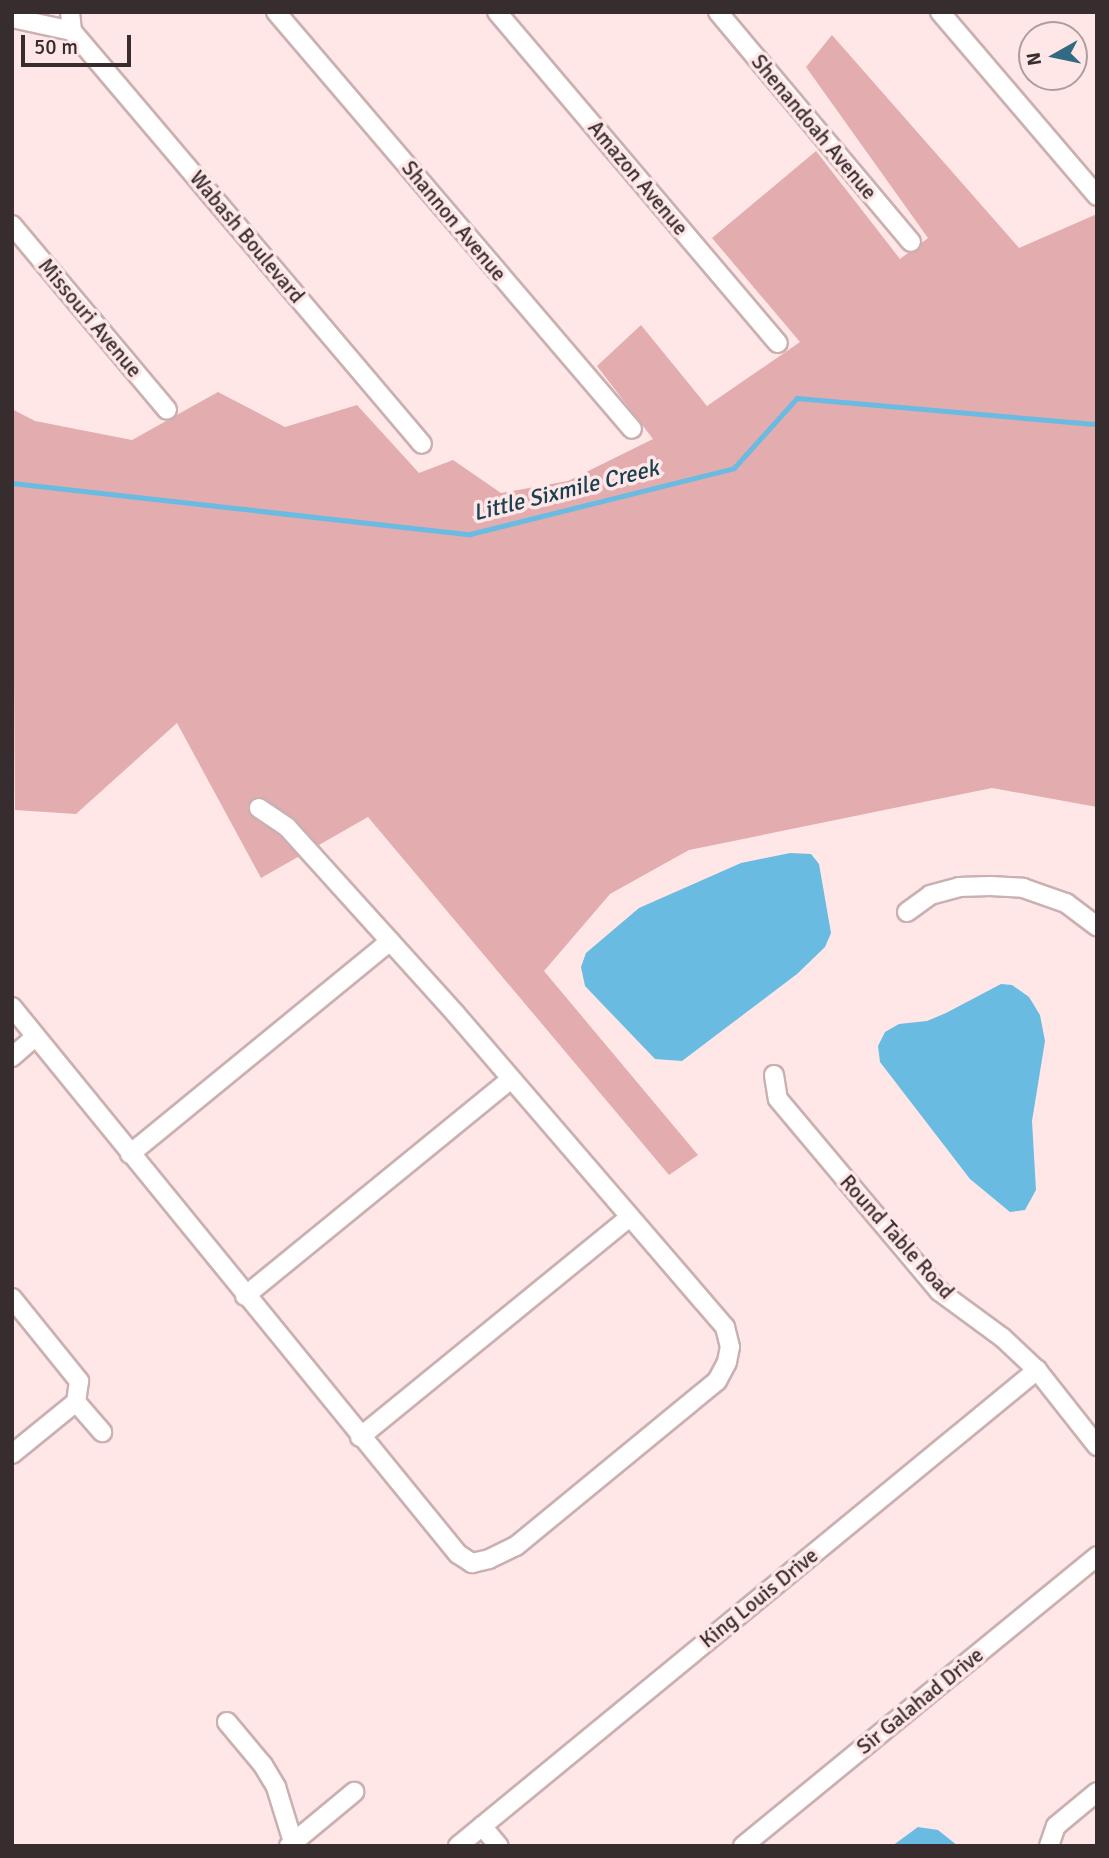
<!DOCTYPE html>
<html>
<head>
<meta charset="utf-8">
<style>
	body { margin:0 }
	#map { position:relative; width:1109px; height:1858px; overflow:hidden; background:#ffe7e8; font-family:Signika,sans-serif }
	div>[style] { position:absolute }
	.green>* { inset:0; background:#e3acaf }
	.water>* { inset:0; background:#69bbe1 }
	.stream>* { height:4.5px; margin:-2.25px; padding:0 2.25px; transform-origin:2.25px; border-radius:2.25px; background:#69bbe1 }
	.roads { filter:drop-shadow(2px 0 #cbb0b1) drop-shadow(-2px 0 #cbb0b1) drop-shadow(0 2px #cbb0b1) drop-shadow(0 -2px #cbb0b1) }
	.minor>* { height:18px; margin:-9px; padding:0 9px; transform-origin:9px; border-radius:9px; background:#fff }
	span { translate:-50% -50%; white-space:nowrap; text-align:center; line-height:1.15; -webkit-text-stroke:7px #ffe7e8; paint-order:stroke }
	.street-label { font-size:21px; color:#382d2e }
	.water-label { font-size:23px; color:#1a4050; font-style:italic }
	.frame { position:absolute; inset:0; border:14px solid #382d2e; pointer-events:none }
	.north { position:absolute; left:1018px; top:21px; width:70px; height:70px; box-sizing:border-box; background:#ffe7e8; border:2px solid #af9d9e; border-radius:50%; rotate:261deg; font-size:19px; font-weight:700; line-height:28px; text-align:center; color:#382d2e }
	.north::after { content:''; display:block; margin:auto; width:24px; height:32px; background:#306a83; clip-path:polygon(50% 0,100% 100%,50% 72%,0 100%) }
	.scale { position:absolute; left:21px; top:35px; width:110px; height:32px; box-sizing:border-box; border:4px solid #382d2e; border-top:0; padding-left:9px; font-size:21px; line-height:24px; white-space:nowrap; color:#382d2e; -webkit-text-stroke:5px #ffe7e8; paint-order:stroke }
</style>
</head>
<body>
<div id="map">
	<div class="green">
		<div style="clip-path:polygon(832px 35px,1019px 248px,1097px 214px,1097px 807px,992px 788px,689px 850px,610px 894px,544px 971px,698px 1155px,669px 1175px,368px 817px,261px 878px,177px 723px,76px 814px,15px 810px,12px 409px,35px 421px,132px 440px,218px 392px,285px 427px,357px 405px,419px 473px,453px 460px,501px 493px,568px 481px,653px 439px,597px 366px,641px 325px,707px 406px,800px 342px,712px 238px,816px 151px,900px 259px,928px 238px,806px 67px)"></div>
	</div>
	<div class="water">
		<div style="clip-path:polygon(790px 853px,811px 854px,819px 864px,831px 933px,825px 947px,797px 974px,682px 1061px,655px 1059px,585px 986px,581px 967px,586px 953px,639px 908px,741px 863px)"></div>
		<div style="clip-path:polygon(1001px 984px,1012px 985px,1029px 997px,1040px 1015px,1045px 1041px,1032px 1121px,1036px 1190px,1025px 1210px,1010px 1212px,970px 1179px,880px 1062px,878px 1046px,885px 1032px,899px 1024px,927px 1021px,946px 1013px)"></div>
		<div style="clip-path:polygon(918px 1827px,938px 1830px,958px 1846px,892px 1846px)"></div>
	</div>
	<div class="stream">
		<div style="left:12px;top:483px;width:461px;rotate:6.4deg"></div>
		<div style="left:470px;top:534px;width:272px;rotate:-14deg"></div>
		<div style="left:734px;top:468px;width:94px;rotate:-48deg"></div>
		<div style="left:797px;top:398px;width:301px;rotate:5deg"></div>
	</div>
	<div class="roads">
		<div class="minor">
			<div style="left:70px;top:12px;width:19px;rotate:84deg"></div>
			<div style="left:276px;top:12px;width:548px;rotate:49.51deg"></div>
			<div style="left:497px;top:12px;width:434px;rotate:49.7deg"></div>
			<div style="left:718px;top:12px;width:300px;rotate:50deg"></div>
			<div style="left:940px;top:12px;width:242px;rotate:49.5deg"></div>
			<div style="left:12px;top:18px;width:61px;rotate:12.2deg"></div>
			<div style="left:72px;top:31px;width:541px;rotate:49.72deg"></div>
			<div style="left:12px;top:225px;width:241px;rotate:50deg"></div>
			<div style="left:907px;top:912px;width:29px;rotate:-36deg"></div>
			<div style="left:930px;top:895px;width:30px;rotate:-15deg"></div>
			<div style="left:959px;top:887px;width:31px;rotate:-2deg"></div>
			<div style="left:990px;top:886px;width:33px;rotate:3deg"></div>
			<div style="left:1023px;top:888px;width:46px;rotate:19.2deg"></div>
			<div style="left:1066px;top:903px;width:39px;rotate:37deg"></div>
			<div style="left:12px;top:1007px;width:706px;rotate:50.81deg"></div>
			<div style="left:458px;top:1554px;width:17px;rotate:33deg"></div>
			<div style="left:472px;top:1563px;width:17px;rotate:-13deg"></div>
			<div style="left:489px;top:1559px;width:30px;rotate:-26deg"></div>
			<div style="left:516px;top:1546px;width:260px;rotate:-39.4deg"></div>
			<div style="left:717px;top:1381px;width:21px;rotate:-62deg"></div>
			<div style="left:727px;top:1362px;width:15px;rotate:-79deg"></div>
			<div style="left:730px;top:1347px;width:21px;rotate:-104deg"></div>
			<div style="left:725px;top:1327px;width:414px;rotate:-130.7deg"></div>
			<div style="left:455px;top:1013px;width:251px;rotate:-132.1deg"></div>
			<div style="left:287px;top:827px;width:34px;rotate:-146deg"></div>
			<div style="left:12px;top:1057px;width:30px;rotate:-41deg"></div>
			<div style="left:774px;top:1075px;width:24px;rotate:81deg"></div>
			<div style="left:778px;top:1099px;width:251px;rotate:50deg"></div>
			<div style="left:939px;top:1291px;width:79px;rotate:36.3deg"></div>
			<div style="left:1003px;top:1338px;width:47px;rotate:43.3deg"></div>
			<div style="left:1037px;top:1370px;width:97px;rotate:51.7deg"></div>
			<div style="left:130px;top:1154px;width:336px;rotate:-39.3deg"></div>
			<div style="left:245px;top:1296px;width:343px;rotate:-39.2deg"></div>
			<div style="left:12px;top:1298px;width:107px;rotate:51.1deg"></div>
			<div style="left:79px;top:1381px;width:21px;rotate:98deg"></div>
			<div style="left:76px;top:1402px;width:82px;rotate:140.9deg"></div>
			<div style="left:76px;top:1402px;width:40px;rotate:49deg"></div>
			<div style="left:360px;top:1437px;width:348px;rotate:-39.2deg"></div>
			<div style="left:227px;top:1722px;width:56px;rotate:50.1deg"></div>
			<div style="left:263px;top:1765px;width:26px;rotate:59deg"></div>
			<div style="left:276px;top:1787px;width:58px;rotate:72.8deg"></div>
			<div style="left:482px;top:1826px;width:26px;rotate:50deg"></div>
			<div style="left:289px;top:1846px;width:85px;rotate:-39.7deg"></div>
			<div style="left:458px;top:1846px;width:750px;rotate:-39.42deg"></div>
			<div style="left:743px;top:1846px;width:458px;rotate:-39.3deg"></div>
			<div style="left:1049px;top:1846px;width:21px;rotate:-71deg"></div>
			<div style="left:1056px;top:1826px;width:53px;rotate:-39.7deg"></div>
		</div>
	</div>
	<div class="street-label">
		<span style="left:814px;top:127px;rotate:50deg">Shenandoah Avenue</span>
		<span style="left:638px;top:178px;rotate:50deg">Amazon Avenue</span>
		<span style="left:454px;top:221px;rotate:50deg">Shannon Avenue</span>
		<span style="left:247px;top:237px;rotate:50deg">Wabash Boulevard</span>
		<span style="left:90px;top:318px;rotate:50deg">Missouri Avenue</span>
		<span style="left:897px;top:1237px;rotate:48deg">Round Table Road</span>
		<span style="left:759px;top:1598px;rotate:-39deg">King Louis Drive</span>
		<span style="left:920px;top:1701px;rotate:-39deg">Sir Galahad Drive</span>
	</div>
	<div class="water-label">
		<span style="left:566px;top:491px;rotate:-14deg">Little Sixmile Creek</span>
	</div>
	<div class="frame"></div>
	<div class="north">N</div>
	<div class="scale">50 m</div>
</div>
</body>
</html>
